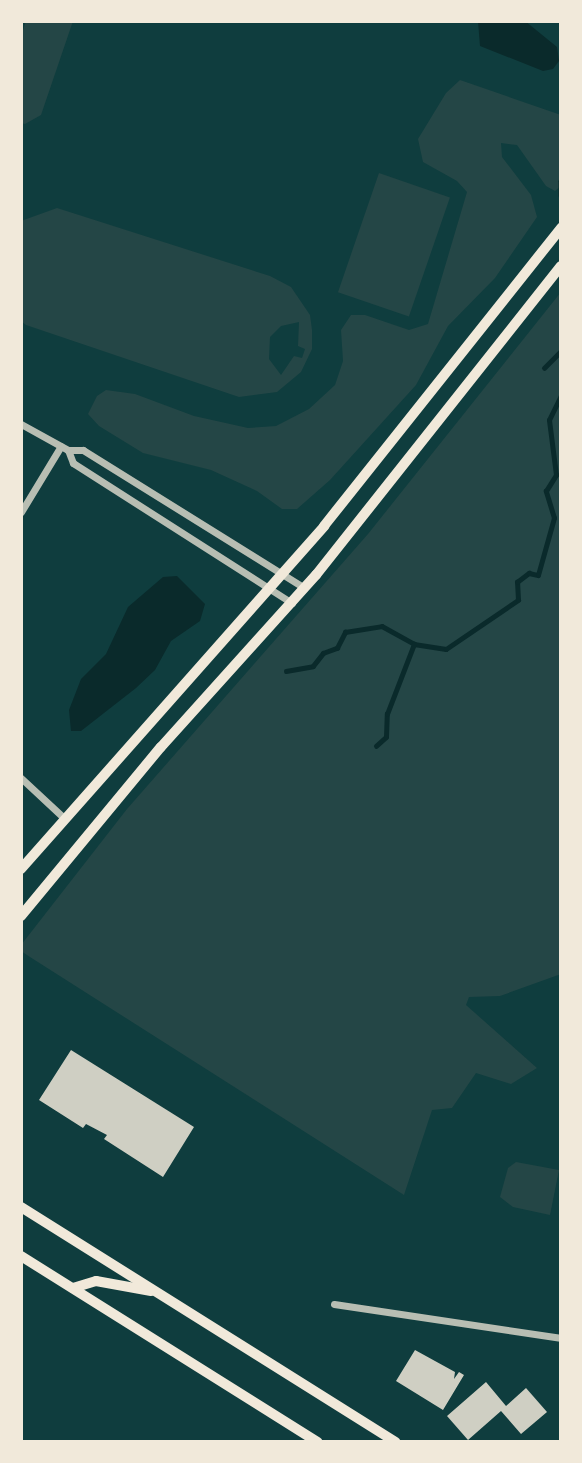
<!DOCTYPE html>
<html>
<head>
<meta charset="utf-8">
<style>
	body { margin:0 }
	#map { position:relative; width:582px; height:1463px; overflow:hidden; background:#0f3d3e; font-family:Lato,sans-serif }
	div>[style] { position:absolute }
	.green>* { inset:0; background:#244646; transform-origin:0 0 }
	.water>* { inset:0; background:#0a2a2b }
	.stream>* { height:4.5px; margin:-2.25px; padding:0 2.25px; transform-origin:2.25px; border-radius:2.25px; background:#0a2a2b }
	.building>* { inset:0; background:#cfcfc3 }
	.minor>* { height:7px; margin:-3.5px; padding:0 3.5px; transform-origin:3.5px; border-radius:3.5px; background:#b8beb3 }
	.primary>* { height:10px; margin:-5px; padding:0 5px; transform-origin:5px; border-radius:5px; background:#f1e9da }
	span { translate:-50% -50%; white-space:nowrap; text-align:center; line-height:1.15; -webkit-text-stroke:5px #f1e9da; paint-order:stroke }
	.frame { position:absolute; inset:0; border:23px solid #f1e9da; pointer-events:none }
</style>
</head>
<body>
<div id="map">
	<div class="green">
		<div style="clip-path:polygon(26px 21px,73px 21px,41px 115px,25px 124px,21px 123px,21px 36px)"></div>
		<div style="clip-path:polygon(460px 80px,561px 115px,561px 186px,555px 191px,546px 186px,517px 145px,501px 143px,502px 157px,531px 195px,537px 217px,495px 278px,448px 326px,416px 385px,330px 480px,297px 509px,282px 509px,257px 491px,211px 470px,143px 453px,99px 426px,88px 414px,97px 396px,106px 390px,135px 394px,194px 416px,248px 428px,276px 426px,309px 409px,335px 385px,343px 361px,341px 330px,351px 315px,365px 315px,409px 330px,428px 324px,467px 192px,457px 181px,423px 162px,418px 139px,446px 93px)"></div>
		<div style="left:379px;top:173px;width:75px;height:126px;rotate:19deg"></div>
		<div style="clip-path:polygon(evenodd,57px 208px,270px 276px,291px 287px,310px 315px,312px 330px,312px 349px,301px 372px,277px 392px,239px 397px,26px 325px,21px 321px,21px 221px,57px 208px,299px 322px,298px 346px,305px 349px,302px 358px,294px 356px,281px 375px,269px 359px,270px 337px,281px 326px,299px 322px)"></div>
		<div style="clip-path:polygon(561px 292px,561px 974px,500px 996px,469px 997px,466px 1005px,537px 1068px,511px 1084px,476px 1073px,452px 1108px,432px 1110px,404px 1195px,30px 957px,21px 951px,21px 945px,127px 809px,368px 534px)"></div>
		<div style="clip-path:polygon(516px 1162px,559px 1170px,550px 1215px,513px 1207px,500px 1197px,508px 1168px)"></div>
	</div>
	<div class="water">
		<div style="clip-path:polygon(478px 21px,525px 21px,557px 47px,559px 61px,553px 69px,543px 71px,480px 46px)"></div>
		<div style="clip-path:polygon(177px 576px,205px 604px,200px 621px,171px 641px,155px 670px,136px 688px,81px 731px,71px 731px,69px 710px,81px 679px,106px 654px,128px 607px,163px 577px)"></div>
	</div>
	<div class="stream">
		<div style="left:561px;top:181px;width:14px;rotate:90deg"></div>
		<div style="left:544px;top:368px;width:24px;rotate:-45deg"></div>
		<div style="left:286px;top:671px;width:27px;rotate:-10deg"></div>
		<div style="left:313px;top:666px;width:16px;rotate:-52deg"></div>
		<div style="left:323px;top:653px;width:15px;rotate:-20deg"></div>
		<div style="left:337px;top:648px;width:18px;rotate:-63deg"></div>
		<div style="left:345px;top:632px;width:37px;rotate:-9deg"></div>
		<div style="left:382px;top:626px;width:37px;rotate:29deg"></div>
		<div style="left:414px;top:644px;width:32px;rotate:9deg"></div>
		<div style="left:446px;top:649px;width:87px;rotate:-34.2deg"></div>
		<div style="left:518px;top:600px;width:18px;rotate:-93deg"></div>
		<div style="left:517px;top:582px;width:15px;rotate:-37deg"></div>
		<div style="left:529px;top:573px;width:9px;rotate:13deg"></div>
		<div style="left:538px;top:575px;width:59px;rotate:-74.3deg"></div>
		<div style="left:554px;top:518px;width:28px;rotate:-107deg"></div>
		<div style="left:546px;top:491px;width:19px;rotate:-58deg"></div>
		<div style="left:556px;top:475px;width:55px;rotate:-97.3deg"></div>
		<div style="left:549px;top:420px;width:28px;rotate:-64deg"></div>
		<div style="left:376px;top:746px;width:13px;rotate:-42deg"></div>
		<div style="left:386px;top:737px;width:23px;rotate:-88deg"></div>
		<div style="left:387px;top:714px;width:75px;rotate:-68.9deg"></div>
	</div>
	<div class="building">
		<div style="clip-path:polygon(71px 1050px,194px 1127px,163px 1177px,104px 1139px,107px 1135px,86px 1124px,83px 1128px,39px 1100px)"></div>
		<div style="clip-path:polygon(415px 1350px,455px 1372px,454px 1379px,459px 1372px,464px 1375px,443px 1410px,396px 1381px)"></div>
		<div style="clip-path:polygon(486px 1382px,506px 1406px,526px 1388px,547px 1412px,521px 1434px,501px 1411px,468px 1440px,447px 1416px)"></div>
	</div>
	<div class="minor">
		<div style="left:21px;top:424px;width:54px;rotate:29deg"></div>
		<div style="left:68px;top:450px;width:15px"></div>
		<div style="left:83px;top:450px;width:261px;rotate:31.9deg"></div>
		<div style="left:68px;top:450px;width:14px;rotate:69deg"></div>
		<div style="left:73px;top:463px;width:260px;rotate:32.6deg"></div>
		<div style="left:21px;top:512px;width:77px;rotate:-58.8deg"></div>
		<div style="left:21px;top:778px;width:60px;rotate:43deg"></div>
		<div style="left:334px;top:1304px;width:230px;rotate:8.5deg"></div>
	</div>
	<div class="primary">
		<div style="left:21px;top:869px;width:458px;rotate:-48.5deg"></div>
		<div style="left:324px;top:526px;width:381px;rotate:-51.5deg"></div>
		<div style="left:21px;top:916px;width:219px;rotate:-50.4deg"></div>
		<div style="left:161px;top:747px;width:232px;rotate:-48deg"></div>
		<div style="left:316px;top:575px;width:394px;rotate:-51.6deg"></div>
		<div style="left:21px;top:1207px;width:442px;rotate:32.1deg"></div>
		<div style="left:21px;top:1256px;width:350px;rotate:32.1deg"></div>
		<div style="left:73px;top:1288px;width:24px;rotate:-17deg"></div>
		<div style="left:96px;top:1281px;width:56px;rotate:10.3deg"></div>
	</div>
	<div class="frame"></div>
</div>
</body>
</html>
